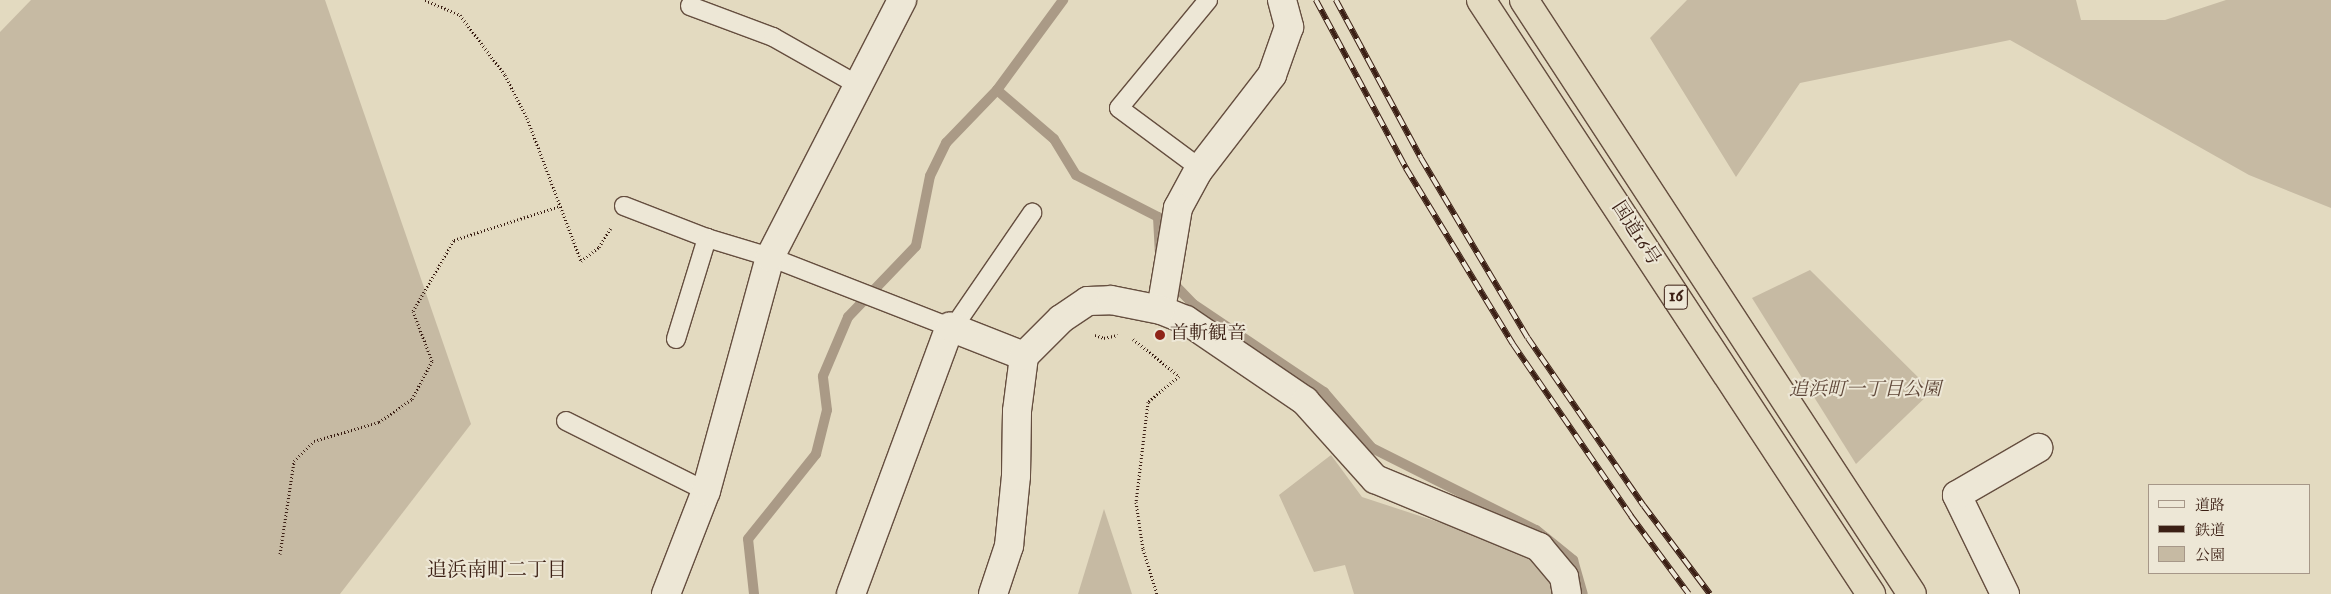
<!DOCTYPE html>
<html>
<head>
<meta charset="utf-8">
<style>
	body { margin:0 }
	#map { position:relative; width:2331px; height:594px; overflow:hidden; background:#e3dac0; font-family:"IM FELL English","Noto Serif JP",serif }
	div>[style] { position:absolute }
	.green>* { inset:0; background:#c6baa3 }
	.stream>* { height:10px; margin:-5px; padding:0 5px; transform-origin:5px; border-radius:5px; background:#aa9a86 }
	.path>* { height:3px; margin-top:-1.5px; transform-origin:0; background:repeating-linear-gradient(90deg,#3b1f14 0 1px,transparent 0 3.5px) }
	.roads { filter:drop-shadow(1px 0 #654e3f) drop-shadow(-1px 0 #654e3f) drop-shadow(0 1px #654e3f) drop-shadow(0 -1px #654e3f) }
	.service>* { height:18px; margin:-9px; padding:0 9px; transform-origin:9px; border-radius:9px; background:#ede7d6 }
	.minor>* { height:28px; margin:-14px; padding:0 14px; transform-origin:14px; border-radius:14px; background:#ede7d6 }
	.trunk>* { height:28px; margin:-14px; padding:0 14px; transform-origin:14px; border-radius:14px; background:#e3dac0 }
	.rail>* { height:5.5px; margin-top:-2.75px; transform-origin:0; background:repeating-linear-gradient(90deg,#ede7d6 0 11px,#3b1f14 0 22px); box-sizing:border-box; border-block:1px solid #3b1f14 }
	.dots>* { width:14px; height:14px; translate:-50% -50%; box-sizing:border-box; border:2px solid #ede7d6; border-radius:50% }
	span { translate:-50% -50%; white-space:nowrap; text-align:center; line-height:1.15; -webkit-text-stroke:4px #ede7d6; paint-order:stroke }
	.shield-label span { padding:1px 4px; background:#ede7d6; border:1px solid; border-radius:4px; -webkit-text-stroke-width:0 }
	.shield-label { font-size:18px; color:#3b1f14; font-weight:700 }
	.street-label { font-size:19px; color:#3b1f14 }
	.poi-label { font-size:19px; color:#3b1f14 }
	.left { translate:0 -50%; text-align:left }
	.park-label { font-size:19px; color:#5e4638; font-style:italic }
	.neighbourhood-label { font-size:20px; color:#3b1f14 }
	.legend { position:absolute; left:2148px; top:484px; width:162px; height:90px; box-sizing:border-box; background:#ede7d6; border:1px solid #a69788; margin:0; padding:6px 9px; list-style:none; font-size:15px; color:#3b1f14 }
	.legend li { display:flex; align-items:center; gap:10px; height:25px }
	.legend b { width:25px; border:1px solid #a69788 }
</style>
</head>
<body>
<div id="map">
	<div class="green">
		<div style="clip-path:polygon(31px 0,325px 0,471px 424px,340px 594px,0 594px,0 32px)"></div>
		<div style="clip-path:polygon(1687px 0,2076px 0,2081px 20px,2165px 20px,2226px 0,2331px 0,2331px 208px,2249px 175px,2010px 40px,1800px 83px,1736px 177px,1650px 38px)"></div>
		<div style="clip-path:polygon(1810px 270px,1932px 391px,1856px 464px,1752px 298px)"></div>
		<div style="clip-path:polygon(1331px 455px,1362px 497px,1536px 554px,1558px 594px,1354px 594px,1345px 565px,1314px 572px,1279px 495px)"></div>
		<div style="clip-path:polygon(1104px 509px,1132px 594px,1078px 594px)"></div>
	</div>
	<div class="stream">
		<div style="left:997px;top:90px;width:75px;rotate:40.7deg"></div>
		<div style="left:1054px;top:139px;width:42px;rotate:58.6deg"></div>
		<div style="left:1076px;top:175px;width:92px;rotate:27.1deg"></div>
		<div style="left:1158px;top:217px;width:34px;rotate:87deg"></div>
		<div style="left:1170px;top:280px;width:33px;rotate:46deg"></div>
		<div style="left:1193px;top:304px;width:158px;rotate:33.9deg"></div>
		<div style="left:1324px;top:392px;width:74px;rotate:49.4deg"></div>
		<div style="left:1372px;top:448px;width:183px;rotate:26.6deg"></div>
		<div style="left:1536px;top:530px;width:48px;rotate:39deg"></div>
		<div style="left:1573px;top:560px;width:35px;rotate:74deg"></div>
		<div style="left:754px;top:594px;width:55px;rotate:-96.2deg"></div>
		<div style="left:748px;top:539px;width:109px;rotate:-51.3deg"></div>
		<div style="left:816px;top:454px;width:45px;rotate:-76deg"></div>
		<div style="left:827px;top:410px;width:34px;rotate:-97deg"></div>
		<div style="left:823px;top:376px;width:64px;rotate:-67deg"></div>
		<div style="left:848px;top:317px;width:98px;rotate:-46.2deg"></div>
		<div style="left:916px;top:246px;width:71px;rotate:-78.7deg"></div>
		<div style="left:930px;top:176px;width:37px;rotate:-64deg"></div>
		<div style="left:946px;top:143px;width:74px;rotate:-46.1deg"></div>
		<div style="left:997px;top:90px;width:112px;rotate:-53.7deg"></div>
	</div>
	<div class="path">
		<div style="left:425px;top:0;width:38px;rotate:23deg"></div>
		<div style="left:460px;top:15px;width:75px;rotate:53.1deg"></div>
		<div style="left:505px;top:75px;width:48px;rotate:62.9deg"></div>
		<div style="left:527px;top:118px;width:153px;rotate:69.3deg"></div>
		<div style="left:581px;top:261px;width:23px;rotate:-38deg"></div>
		<div style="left:599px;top:247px;width:22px;rotate:-58deg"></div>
		<div style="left:1095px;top:335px;width:9px;rotate:18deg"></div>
		<div style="left:1104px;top:338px;width:14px;rotate:-12deg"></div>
		<div style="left:1133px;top:339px;width:59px;rotate:38.8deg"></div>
		<div style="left:1179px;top:376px;width:40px;rotate:140deg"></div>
		<div style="left:1148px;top:402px;width:101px;rotate:96.8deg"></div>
		<div style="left:1136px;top:502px;width:48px;rotate:81.5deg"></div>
		<div style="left:1143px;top:549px;width:47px;rotate:72.7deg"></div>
		<div style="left:280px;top:554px;width:94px;rotate:-81.4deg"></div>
		<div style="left:294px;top:461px;width:28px;rotate:-45deg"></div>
		<div style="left:314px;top:441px;width:68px;rotate:-16.3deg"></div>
		<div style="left:379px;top:422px;width:40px;rotate:-34.9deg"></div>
		<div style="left:412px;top:399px;width:43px;rotate:-62.2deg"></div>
		<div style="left:432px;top:361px;width:53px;rotate:-110.8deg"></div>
		<div style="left:413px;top:311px;width:82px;rotate:-60deg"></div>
		<div style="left:454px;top:240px;width:111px;rotate:-17.8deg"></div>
	</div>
	<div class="roads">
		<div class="service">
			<div style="left:690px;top:6px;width:89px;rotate:20.5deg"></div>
			<div style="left:773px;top:37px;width:95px;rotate:29.5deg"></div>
			<div style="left:1201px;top:169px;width:102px;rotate:-143.4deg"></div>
			<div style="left:1119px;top:108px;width:140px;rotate:-50.5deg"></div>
			<div style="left:624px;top:206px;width:89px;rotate:21.1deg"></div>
			<div style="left:707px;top:238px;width:66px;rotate:16.8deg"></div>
			<div style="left:770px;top:257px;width:193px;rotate:21.3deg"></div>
			<div style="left:953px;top:328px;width:140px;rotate:-55.5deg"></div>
			<div style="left:676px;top:339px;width:106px;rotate:-72.9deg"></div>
			<div style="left:566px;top:421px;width:157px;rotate:26.6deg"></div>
		</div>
		<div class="minor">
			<div style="left:1282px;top:0;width:28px;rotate:75deg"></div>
			<div style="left:1289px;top:27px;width:51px;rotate:109.5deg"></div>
			<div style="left:1272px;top:75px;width:121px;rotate:127.6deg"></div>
			<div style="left:1198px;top:171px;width:42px;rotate:118.4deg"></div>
			<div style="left:1178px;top:208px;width:103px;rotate:99.5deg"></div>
			<div style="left:1161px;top:310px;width:27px;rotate:22deg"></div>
			<div style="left:1186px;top:320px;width:144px;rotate:34.2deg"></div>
			<div style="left:1305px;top:401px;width:105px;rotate:48.1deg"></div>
			<div style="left:1375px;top:479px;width:178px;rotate:22.5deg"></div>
			<div style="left:1539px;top:547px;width:39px;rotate:50deg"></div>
			<div style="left:1564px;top:577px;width:17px;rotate:80deg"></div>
			<div style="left:666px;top:594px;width:110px;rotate:-68.8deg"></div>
			<div style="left:706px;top:491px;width:243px;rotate:-74.7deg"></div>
			<div style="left:770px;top:257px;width:289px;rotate:-62.8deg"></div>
			<div style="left:851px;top:594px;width:285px;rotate:-69.7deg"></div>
			<div style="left:950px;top:327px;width:79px;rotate:21.4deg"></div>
			<div style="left:993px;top:594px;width:51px;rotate:-71.6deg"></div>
			<div style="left:1009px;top:546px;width:70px;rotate:-84.3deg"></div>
			<div style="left:1016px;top:476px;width:65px;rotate:-89.1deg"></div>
			<div style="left:1017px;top:411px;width:55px;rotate:-82.7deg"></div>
			<div style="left:1024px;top:356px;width:52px;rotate:-45deg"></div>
			<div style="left:1061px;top:319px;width:32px;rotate:-34deg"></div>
			<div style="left:1088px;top:301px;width:23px;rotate:-2deg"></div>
			<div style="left:1111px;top:300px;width:51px;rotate:11.3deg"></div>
			<div style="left:2005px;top:594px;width:110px;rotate:-115.9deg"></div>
			<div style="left:1957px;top:495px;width:94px;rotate:-30.1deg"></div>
		</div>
		<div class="trunk">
			<div style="left:1481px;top:0;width:711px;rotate:56.71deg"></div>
			<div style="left:1524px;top:0;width:709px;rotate:56.85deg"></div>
		</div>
	</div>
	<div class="rail">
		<div style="left:1316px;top:0;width:191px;rotate:61.8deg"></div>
		<div style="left:1406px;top:168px;width:206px;rotate:58.7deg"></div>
		<div style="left:1513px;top:344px;width:209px;rotate:55.5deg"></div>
		<div style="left:1631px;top:516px;width:97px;rotate:53.4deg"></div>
		<div style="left:1336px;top:0;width:179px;rotate:61.7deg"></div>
		<div style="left:1421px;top:158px;width:209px;rotate:59.3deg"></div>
		<div style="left:1528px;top:338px;width:204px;rotate:55.4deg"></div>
		<div style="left:1644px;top:506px;width:110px;rotate:53.1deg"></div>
	</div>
	<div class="dots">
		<div style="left:1160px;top:335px;background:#8f2418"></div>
	</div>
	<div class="shield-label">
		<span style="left:1676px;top:297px">16</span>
	</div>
	<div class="street-label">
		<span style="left:1635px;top:234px;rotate:57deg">国道16号</span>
	</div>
	<div class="poi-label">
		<span class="left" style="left:1170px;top:335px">首斬観音</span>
	</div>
	<div class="park-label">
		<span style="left:1865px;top:391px">追浜町一丁目公園</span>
	</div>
	<div class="neighbourhood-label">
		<span style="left:497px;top:570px">追浜南町二丁目</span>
	</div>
	<ul class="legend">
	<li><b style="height:6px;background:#ede7d6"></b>道路</li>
	<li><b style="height:6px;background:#3b1f14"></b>鉄道</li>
	<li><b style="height:14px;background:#c6baa3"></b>公園</li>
	</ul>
</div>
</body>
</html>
